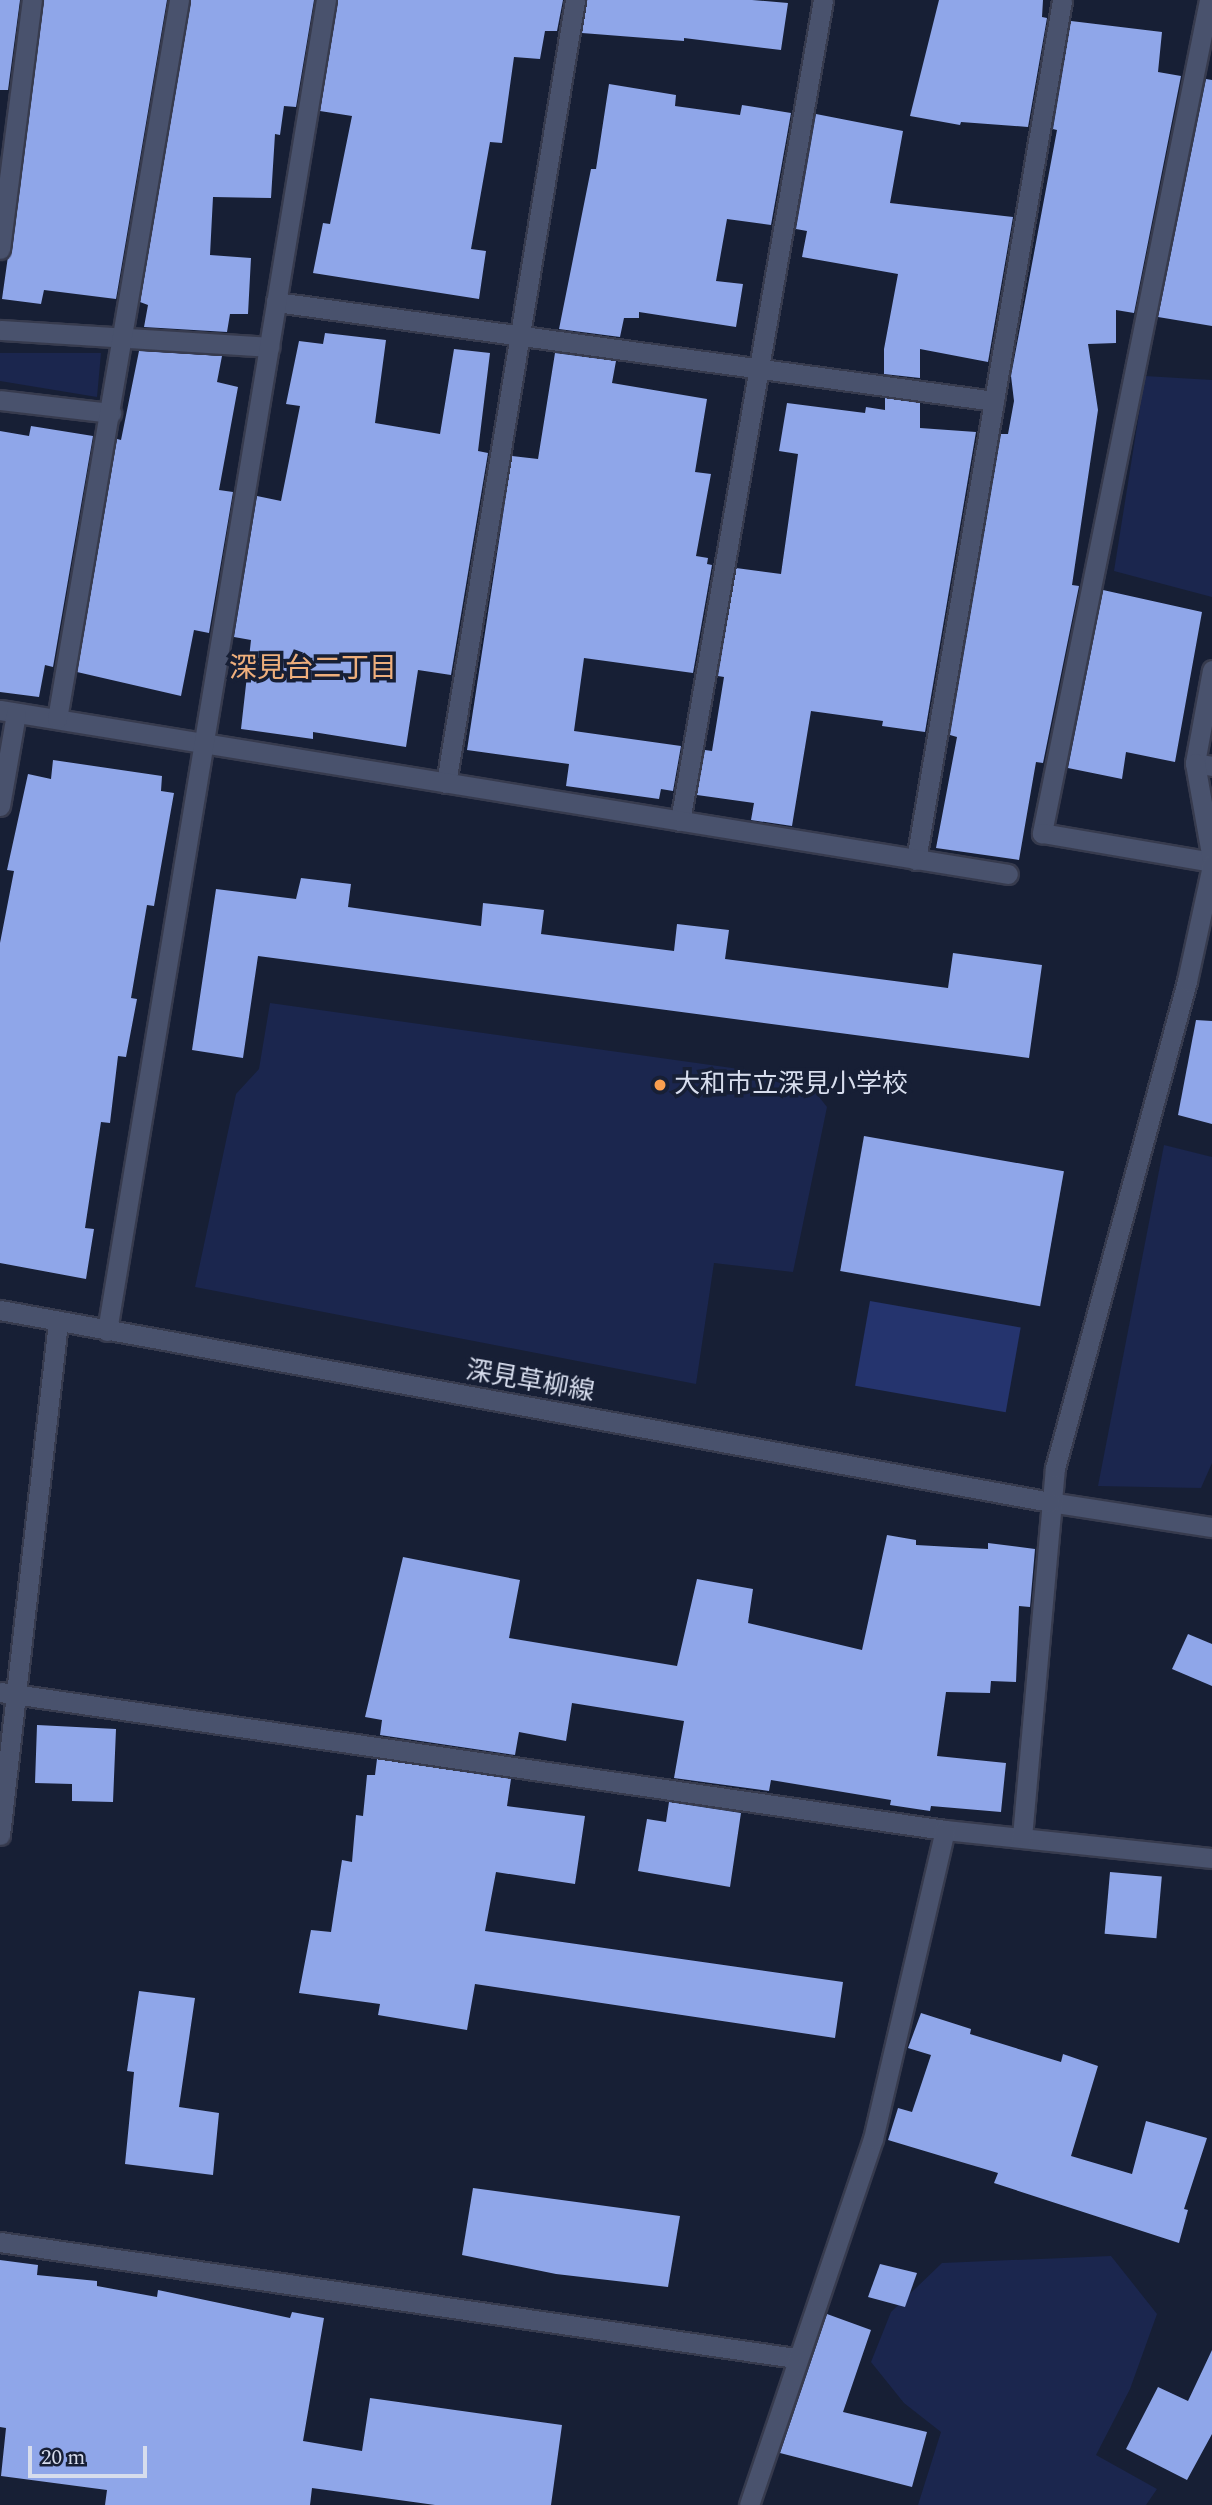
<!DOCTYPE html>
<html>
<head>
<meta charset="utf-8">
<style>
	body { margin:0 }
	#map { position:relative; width:1212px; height:2505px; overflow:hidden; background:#171f35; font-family:Spectral,"Noto Sans JP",serif }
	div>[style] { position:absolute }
	.green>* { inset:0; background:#1b264e }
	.water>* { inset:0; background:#25346e; transform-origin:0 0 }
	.building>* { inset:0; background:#8fa6e9; transform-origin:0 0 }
	.roads { filter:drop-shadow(2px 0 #373b4e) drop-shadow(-2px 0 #373b4e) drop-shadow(0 2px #373b4e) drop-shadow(0 -2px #373b4e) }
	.service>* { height:19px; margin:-9.5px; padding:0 9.5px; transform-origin:9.5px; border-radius:9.5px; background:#49526d }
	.minor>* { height:19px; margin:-9.5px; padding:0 9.5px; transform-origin:9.5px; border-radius:9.5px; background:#49526d }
	.tertiary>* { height:19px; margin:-9.5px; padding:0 9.5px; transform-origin:9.5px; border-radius:9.5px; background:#49526d }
	.dots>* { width:19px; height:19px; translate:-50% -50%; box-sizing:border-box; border:4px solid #171f35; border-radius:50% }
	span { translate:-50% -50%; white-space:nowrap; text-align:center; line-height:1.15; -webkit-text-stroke:7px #171f35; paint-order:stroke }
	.poi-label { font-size:26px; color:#d7dded }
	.left { translate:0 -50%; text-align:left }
	.street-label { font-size:26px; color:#d7dded }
	.neighbourhood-label { font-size:28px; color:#efaf7c }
	.scale { position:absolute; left:28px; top:2446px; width:119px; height:32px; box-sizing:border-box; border:4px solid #d7dded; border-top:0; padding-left:9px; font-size:21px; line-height:24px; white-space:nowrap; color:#d7dded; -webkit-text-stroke:5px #171f35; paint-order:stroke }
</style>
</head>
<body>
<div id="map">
	<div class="green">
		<div style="clip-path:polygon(0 353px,101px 353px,97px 397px,0 381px)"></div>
		<div style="clip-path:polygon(1145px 376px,1212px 380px,1212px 597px,1114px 571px)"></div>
		<div style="clip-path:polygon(270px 1003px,804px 1078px,827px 1107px,793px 1272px,714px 1263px,696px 1384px,195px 1287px,236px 1094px,259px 1069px)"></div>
		<div style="clip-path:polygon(1164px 1145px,1212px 1157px,1212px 1463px,1201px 1488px,1098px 1486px)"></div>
		<div style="clip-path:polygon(1111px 2256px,1157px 2314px,1130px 2389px,1096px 2455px,1157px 2489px,1146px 2505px,918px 2505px,941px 2432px,904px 2403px,871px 2362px,891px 2312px,942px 2263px)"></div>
	</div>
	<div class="water">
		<div style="left:870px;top:1301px;width:153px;height:86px;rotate:10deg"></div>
	</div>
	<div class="building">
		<div style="clip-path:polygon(0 0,20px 0,8px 90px,0 90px)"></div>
		<div style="clip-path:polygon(44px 0,167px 0,116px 299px,44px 290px,41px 304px,2px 299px)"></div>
		<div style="clip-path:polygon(191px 0,314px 0,296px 107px,284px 106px,280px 135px,275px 134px,271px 198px,213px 197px,210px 255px,251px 258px,248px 314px,230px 314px,227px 332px,144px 327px,148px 305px,140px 302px)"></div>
		<div style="clip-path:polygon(338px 0,563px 0,557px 31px,545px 31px,540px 59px,514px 57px,502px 143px,490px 142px,471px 249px,486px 251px,479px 299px,313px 273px,323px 223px,330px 224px,352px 116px,320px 111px)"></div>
		<div style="clip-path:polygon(587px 0,752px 0,788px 3px,781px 50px,684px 38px,684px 41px,582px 33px)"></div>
		<div style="clip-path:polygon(939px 0,1043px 0,1042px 17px,1047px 18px,1028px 127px,961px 122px,960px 125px,910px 116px)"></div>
		<div style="clip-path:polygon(1071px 21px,1162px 32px,1158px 72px,1181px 76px,1134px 313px,1116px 310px,1116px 343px,1088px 344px,1098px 410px,1072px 585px,1079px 586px,1043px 763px,1036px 762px,1019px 860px,936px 848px,957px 737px,950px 735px,1001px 434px,1008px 434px,1014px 401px,1011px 376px,1057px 130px,1053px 129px)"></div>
		<div style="clip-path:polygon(1206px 79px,1212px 80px,1212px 326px,1158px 317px)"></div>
		<div style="clip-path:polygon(609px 84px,676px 95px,675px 106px,740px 115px,742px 105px,791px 113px,771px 225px,727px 219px,716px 281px,743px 284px,736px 327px,639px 312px,639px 318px,624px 318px,620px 337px,559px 329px,591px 169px,596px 169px)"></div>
		<div style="clip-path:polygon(816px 114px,903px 131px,890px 203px,1013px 217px,988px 362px,920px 349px,920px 378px,884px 374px,884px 349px,898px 274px,802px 257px,807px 231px,796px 229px)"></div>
		<div style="clip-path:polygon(325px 333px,386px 340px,375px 423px,440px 434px,454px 349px,490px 353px,478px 451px,488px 453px,451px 675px,418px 670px,406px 747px,313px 732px,313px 739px,241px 729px,251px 640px,234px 637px,257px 496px,281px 501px,300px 406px,286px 404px,299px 341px,323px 344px)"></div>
		<div style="clip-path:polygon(139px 351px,222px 356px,217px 382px,238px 387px,219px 490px,233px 492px,209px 633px,194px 630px,181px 696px,77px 672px,117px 439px,121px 440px)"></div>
		<div style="clip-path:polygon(555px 353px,616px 361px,612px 383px,707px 399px,695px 472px,711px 474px,696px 556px,708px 558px,707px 564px,712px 565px,693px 673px,584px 658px,574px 731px,681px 746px,673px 791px,661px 789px,659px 799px,566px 786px,569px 764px,467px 750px,512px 456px,538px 459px)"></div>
		<div style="clip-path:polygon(885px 398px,920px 403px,920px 428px,976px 432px,925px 732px,882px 726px,883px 721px,811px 711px,792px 826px,751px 820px,754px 803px,697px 795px,705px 750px,712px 751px,724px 677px,718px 676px,736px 568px,781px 574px,798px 454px,779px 451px,787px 403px,865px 413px,866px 407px,885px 410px)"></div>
		<div style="clip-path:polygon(31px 426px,93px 436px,53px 667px,45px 665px,39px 697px,0 692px,0 431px,29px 436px)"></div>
		<div style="clip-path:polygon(1103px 590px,1202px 612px,1175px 762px,1126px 752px,1122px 779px,1068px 768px)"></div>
		<div style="clip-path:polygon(53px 760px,162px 776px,161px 791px,174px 793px,154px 906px,147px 905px,131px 998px,137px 999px,126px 1057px,118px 1056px,110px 1123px,101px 1122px,85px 1228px,94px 1229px,86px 1279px,0 1263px,0 943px,14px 871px,7px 870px,28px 774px,51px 779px)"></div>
		<div style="clip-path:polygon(301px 878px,351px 884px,348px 907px,481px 926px,483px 903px,544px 910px,541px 934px,674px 951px,677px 924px,729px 930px,725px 959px,948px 988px,953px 953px,1042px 965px,1029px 1058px,258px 956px,243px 1058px,192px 1050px,216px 889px,296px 899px)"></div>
		<div style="clip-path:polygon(1196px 1020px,1212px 1021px,1212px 1124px,1178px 1115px)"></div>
		<div style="left:864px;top:1136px;width:203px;height:137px;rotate:10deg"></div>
		<div style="clip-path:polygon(887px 1535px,916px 1540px,916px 1545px,988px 1549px,988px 1543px,1035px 1549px,1030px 1607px,1019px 1606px,1016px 1682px,991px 1681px,990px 1693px,946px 1692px,937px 1756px,1006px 1763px,1001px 1812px,931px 1806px,930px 1811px,890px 1805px,891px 1800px,771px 1780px,769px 1791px,674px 1778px,684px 1721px,572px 1703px,566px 1741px,519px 1732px,515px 1755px,380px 1735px,382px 1720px,365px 1717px,403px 1557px,520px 1580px,509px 1638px,677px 1666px,697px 1579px,753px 1589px,748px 1623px,862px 1650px)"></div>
		<div style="clip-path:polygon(1188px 1634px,1212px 1644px,1212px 1686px,1172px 1669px)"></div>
		<div style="clip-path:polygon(37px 1725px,116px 1729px,113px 1802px,72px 1801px,72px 1784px,35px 1783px)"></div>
		<div style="clip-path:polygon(377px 1759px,511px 1779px,507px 1806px,585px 1816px,575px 1884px,496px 1872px,485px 1931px,843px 1982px,835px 2038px,475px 1984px,467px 2030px,378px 2015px,380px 2004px,299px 1993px,311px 1930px,331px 1932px,342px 1860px,352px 1862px,356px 1815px,363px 1816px,367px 1775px,375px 1775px)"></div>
		<div style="clip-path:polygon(669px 1802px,741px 1813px,730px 1887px,638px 1871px,647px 1819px,666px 1822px)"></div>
		<div style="left:1110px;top:1872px;width:52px;height:62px;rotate:5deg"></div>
		<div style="clip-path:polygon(139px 1991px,195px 1998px,179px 2107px,219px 2113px,213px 2175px,125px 2164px,134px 2072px,127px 2071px)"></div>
		<div style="clip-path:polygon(921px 2013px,971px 2029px,970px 2034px,1061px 2062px,1063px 2054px,1098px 2066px,1071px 2156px,1132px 2174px,1146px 2121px,1207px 2138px,1184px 2209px,1188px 2210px,1179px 2243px,994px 2183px,998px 2173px,888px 2140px,898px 2108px,912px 2112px,931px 2055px,908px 2048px)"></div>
		<div style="clip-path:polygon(473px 2188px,680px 2216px,668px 2287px,556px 2274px,462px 2255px)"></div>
		<div style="clip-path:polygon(0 2260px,38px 2265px,37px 2275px,97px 2281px,97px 2286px,157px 2297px,158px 2290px,290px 2318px,292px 2312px,324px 2318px,303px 2441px,362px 2451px,370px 2398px,562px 2425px,551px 2505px,435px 2505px,312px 2488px,310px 2505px,105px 2505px,107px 2490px,1px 2476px,6px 2428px,0 2427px)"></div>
		<div style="clip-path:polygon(880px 2264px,917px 2273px,905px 2307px,868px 2297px)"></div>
		<div style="clip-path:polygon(827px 2314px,871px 2330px,843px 2412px,927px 2432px,912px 2487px,780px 2453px)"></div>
		<div style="clip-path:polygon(1212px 2350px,1212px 2434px,1187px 2480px,1126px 2449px,1158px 2387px,1188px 2401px)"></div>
	</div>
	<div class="roads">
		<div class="service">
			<div style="left:1209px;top:0;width:850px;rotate:101.34deg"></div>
			<div style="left:1042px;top:833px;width:172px;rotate:9.7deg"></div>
			<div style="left:0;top:249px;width:251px;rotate:-82.7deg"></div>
			<div style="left:276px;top:302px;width:725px;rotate:7.85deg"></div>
			<div style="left:0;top:400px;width:112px;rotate:6.7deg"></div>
			<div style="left:1195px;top:763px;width:17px;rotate:10deg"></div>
			<div style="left:446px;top:783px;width:794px;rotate:-80.64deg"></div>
			<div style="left:680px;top:821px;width:833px;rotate:-80.12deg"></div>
			<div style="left:916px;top:860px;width:872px;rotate:-80.36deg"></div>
		</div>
		<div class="minor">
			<div style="left:0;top:330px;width:270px;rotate:3.6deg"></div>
			<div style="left:1212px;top:670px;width:95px;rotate:100.4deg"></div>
			<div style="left:1195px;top:763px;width:97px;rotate:80deg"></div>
			<div style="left:0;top:710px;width:1021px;rotate:9.24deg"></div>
			<div style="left:57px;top:719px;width:729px;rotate:-80.37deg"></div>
			<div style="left:0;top:806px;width:94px;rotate:-80.2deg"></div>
			<div style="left:107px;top:1331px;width:1349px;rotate:-80.66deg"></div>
			<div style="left:1050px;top:1502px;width:164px;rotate:8.8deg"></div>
			<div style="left:0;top:1692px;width:955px;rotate:8.31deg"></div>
			<div style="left:945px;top:1830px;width:268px;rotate:6deg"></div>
			<div style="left:0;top:1835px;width:516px;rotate:-83.55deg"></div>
			<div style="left:1022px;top:1837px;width:370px;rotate:-84.9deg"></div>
			<div style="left:1055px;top:1468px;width:505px;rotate:-74.83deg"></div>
			<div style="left:1187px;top:981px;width:119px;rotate:-77.8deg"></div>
			<div style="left:0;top:2242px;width:803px;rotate:8.3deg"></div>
			<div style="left:749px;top:2505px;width:386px;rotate:-71.3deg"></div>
			<div style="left:873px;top:2139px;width:317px;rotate:-76.9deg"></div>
		</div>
		<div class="tertiary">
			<div style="left:0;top:1310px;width:1067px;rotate:10.36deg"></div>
		</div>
	</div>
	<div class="dots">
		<div style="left:660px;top:1085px;background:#fa9f4f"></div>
	</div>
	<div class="poi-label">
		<span class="left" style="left:674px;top:1085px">大和市立深見小学校</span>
	</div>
	<div class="street-label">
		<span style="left:530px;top:1382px;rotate:10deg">深見草柳線</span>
	</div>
	<div class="neighbourhood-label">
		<span style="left:313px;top:669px">深見台二丁目</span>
	</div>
	<div class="scale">20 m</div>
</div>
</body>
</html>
